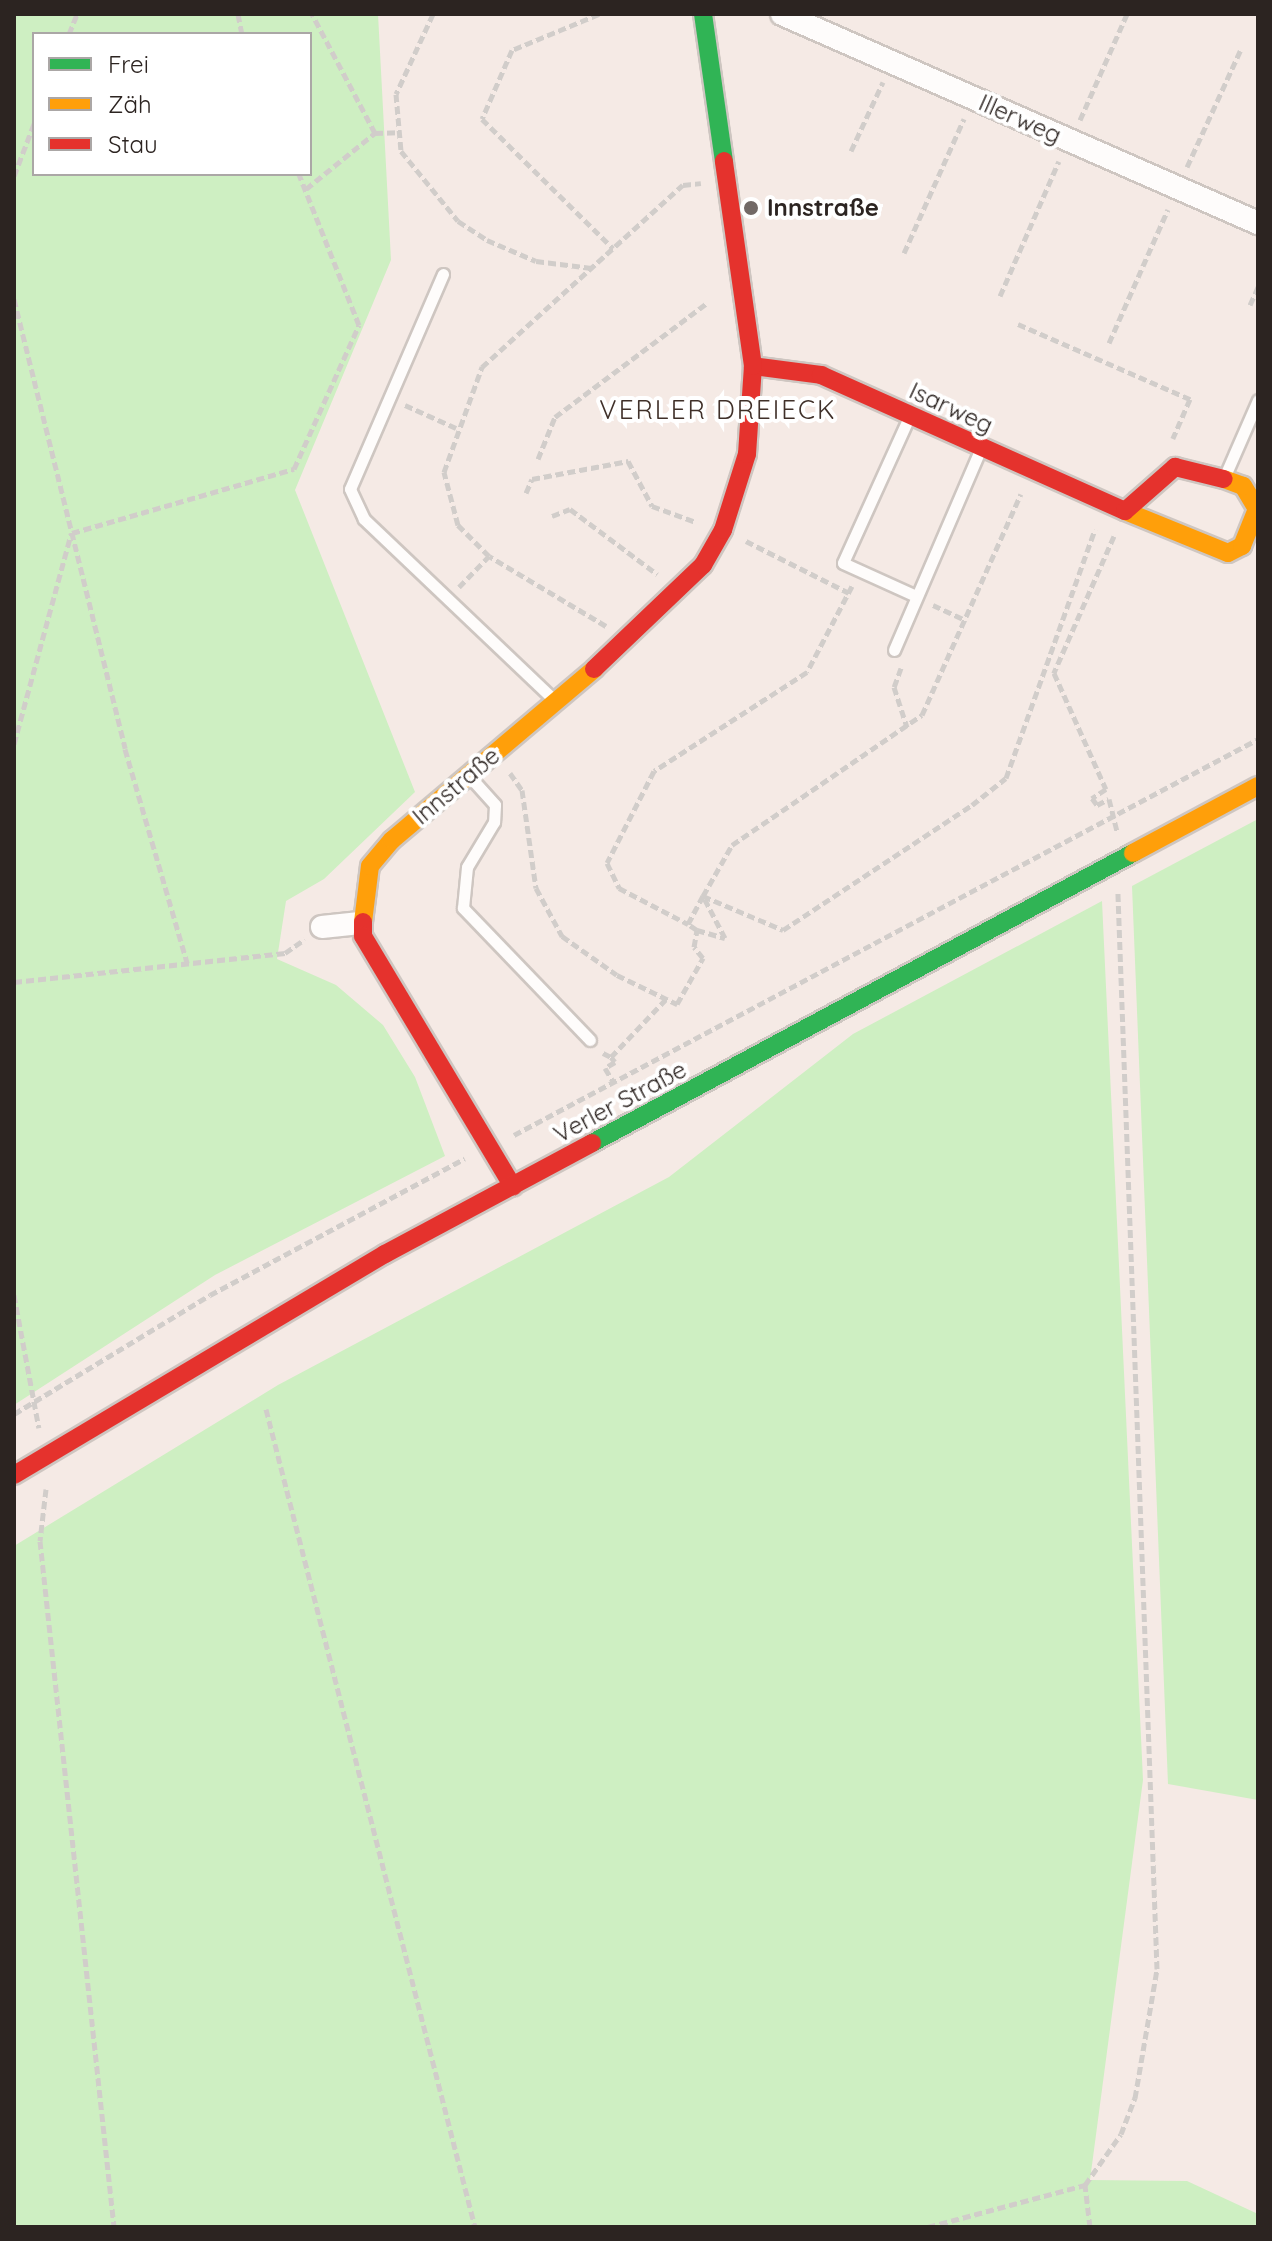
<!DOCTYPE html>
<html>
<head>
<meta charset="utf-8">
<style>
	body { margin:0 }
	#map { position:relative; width:1272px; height:2241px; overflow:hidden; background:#f5eae5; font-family:Quicksand,sans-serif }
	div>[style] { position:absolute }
	.green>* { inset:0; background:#ceefc2 }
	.path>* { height:5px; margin-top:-2.5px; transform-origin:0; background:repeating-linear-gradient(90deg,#d1cdca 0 8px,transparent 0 12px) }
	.roads { filter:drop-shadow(2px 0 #cec6c1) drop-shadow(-2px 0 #cec6c1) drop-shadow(0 2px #cec6c1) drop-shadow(0 -2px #cec6c1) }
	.lane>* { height:11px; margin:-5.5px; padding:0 5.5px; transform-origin:5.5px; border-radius:5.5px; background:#fefcfb }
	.street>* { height:22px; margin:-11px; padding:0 11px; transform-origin:11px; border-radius:11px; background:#fefcfb }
	.fast>* { height:18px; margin:-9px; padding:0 9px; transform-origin:9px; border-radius:9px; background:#30b455 }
	.slow>* { height:18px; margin:-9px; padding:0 9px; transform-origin:9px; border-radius:9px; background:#ff9f0a }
	.jam>* { height:18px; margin:-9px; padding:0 9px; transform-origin:9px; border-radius:9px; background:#e5322d }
	.dots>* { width:22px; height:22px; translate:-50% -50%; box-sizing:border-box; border:4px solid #fff; border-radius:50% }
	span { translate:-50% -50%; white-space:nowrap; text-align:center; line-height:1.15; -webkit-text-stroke:8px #fff; paint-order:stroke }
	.street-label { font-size:24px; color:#2c2421 }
	.poi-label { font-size:24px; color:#2c2421; font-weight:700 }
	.left { translate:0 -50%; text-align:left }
	.neighbourhood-label { font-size:26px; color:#403029; letter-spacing:2px }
	.frame { position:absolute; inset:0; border:16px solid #2c2421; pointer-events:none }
	.legend { position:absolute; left:32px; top:32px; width:280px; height:144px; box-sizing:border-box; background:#fff; border:2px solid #aba7a6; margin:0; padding:10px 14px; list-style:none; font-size:24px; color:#2c2421 }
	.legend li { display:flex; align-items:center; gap:16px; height:40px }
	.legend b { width:40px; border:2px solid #aba7a6 }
</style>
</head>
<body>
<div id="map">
	<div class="green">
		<div style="clip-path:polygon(evenodd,14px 14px,378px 14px,391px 260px,295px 490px,415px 792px,324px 879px,286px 901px,277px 959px,336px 985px,383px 1025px,415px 1077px,445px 1156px,215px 1275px,14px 1405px,14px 14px,34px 34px,310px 34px,310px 174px,34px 174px,34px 34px)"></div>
		<div style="clip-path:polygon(1258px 819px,1258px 1800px,1168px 1784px,1132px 886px)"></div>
		<div style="clip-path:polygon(1102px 901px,1143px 1780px,1090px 2180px,1187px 2181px,1258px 2214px,1258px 2227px,14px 2227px,14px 1546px,278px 1385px,669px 1177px,853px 1034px)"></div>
	</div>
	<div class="path">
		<div style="left:238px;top:14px;width:20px;rotate:79deg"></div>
		<div style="left:433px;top:14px;width:88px;rotate:114.8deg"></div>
		<div style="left:396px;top:94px;width:57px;rotate:85deg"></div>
		<div style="left:401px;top:151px;width:90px;rotate:50.8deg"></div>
		<div style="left:458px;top:221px;width:35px;rotate:33deg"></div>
		<div style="left:487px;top:240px;width:53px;rotate:23.2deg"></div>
		<div style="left:536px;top:261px;width:56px;rotate:7.1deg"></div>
		<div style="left:599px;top:14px;width:94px;rotate:157.5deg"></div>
		<div style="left:512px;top:50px;width:75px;rotate:113.5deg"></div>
		<div style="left:482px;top:119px;width:184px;rotate:44.6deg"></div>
		<div style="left:69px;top:34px;width:22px;rotate:-68deg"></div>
		<div style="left:1080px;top:120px;width:116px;rotate:-66.1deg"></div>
		<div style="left:375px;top:133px;width:24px;rotate:-2deg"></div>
		<div style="left:851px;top:151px;width:76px;rotate:-65.1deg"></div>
		<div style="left:1187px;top:167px;width:128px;rotate:-65.4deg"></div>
		<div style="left:14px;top:176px;width:56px;rotate:-69deg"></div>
		<div style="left:306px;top:189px;width:89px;rotate:-39.1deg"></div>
		<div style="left:375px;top:133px;width:135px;rotate:-117.9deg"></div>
		<div style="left:904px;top:253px;width:147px;rotate:-65.9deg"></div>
		<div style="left:1000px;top:296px;width:147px;rotate:-66.4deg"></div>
		<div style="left:14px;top:299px;width:463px;rotate:76.1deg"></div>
		<div style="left:125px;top:749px;width:223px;rotate:73.8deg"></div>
		<div style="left:1250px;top:305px;width:20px;rotate:-66deg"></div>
		<div style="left:1018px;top:324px;width:188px;rotate:23.6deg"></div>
		<div style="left:1190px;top:399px;width:43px;rotate:113.6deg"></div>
		<div style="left:1109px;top:343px;width:146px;rotate:-66.2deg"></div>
		<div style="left:405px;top:405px;width:56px;rotate:24.3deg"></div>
		<div style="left:538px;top:459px;width:45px;rotate:-68deg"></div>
		<div style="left:555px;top:417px;width:190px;rotate:-36.9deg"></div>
		<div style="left:526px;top:493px;width:15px;rotate:-67deg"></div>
		<div style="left:532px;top:479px;width:98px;rotate:-10.6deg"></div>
		<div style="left:628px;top:461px;width:51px;rotate:61.9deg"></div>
		<div style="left:652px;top:506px;width:47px;rotate:20deg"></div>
		<div style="left:552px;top:516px;width:19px;rotate:-21deg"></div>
		<div style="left:570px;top:509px;width:109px;rotate:36.8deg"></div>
		<div style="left:72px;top:533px;width:231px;rotate:-16.1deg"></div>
		<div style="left:294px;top:469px;width:158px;rotate:-65.7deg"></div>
		<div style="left:359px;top:325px;width:162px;rotate:-111.7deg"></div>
		<div style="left:1114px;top:536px;width:150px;rotate:113.7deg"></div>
		<div style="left:1054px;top:673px;width:127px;rotate:65.9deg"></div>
		<div style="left:1106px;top:789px;width:17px;rotate:147deg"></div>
		<div style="left:1092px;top:798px;width:9px;rotate:54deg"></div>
		<div style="left:1097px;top:805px;width:13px;rotate:-27deg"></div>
		<div style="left:1109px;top:799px;width:33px;rotate:76deg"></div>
		<div style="left:746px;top:541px;width:115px;rotate:26.8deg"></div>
		<div style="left:852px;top:586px;width:97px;rotate:117.6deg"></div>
		<div style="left:807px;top:672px;width:182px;rotate:147.1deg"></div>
		<div style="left:654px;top:771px;width:103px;rotate:117.1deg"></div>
		<div style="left:607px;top:863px;width:28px;rotate:64deg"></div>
		<div style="left:619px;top:888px;width:78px;rotate:27.6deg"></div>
		<div style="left:688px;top:924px;width:32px;rotate:-62deg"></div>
		<div style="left:703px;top:896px;width:87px;rotate:23deg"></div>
		<div style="left:783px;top:930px;width:227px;rotate:-33.5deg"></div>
		<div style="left:972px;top:805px;width:43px;rotate:-38.5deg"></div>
		<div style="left:1006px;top:778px;width:264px;rotate:-70.3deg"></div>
		<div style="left:459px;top:587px;width:43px;rotate:-45.9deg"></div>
		<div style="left:933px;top:605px;width:35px;rotate:25deg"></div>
		<div style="left:606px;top:626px;width:136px;rotate:-149.1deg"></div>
		<div style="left:489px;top:556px;width:44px;rotate:-135deg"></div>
		<div style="left:458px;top:525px;width:55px;rotate:-104.8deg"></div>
		<div style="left:444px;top:472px;width:112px;rotate:-70.1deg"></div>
		<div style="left:482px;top:367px;width:271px;rotate:-42.2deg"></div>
		<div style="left:683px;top:185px;width:18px;rotate:-6deg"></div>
		<div style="left:901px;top:668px;width:20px;rotate:110deg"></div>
		<div style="left:894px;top:687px;width:42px;rotate:72deg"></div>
		<div style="left:14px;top:744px;width:218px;rotate:-74.8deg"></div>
		<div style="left:510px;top:773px;width:21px;rotate:55deg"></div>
		<div style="left:522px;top:790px;width:99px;rotate:81.9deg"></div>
		<div style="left:536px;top:888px;width:55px;rotate:61.6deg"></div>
		<div style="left:562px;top:936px;width:67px;rotate:35.3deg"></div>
		<div style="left:617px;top:975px;width:67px;rotate:25.8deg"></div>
		<div style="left:677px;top:1004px;width:53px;rotate:-60.5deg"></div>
		<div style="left:703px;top:958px;width:14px;rotate:-129deg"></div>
		<div style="left:694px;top:947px;width:17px;rotate:-80deg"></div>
		<div style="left:697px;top:930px;width:11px;rotate:-146deg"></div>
		<div style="left:697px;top:930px;width:29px;rotate:16deg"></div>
		<div style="left:725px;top:938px;width:47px;rotate:-117.6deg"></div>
		<div style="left:703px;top:896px;width:59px;rotate:-60.4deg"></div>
		<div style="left:732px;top:845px;width:230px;rotate:-34.4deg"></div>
		<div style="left:922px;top:715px;width:242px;rotate:-65.9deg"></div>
		<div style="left:14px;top:982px;width:273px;rotate:-6.1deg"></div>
		<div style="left:285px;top:953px;width:24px;rotate:-35deg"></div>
		<div style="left:603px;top:1053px;width:9px;rotate:27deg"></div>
		<div style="left:611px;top:1057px;width:79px;rotate:-46.5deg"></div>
		<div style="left:611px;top:1057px;width:6px;rotate:51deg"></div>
		<div style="left:615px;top:1062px;width:12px;rotate:149deg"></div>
		<div style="left:605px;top:1068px;width:17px;rotate:59deg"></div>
		<div style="left:514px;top:1135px;width:843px;rotate:-28.02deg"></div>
		<div style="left:14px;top:1295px;width:135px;rotate:79.4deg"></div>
		<div style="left:266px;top:1409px;width:844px;rotate:75.67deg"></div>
		<div style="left:14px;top:1414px;width:229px;rotate:-31.3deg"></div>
		<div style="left:210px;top:1295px;width:289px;rotate:-28.2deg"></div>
		<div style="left:46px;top:1489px;width:52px;rotate:96.6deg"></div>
		<div style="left:40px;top:1541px;width:690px;rotate:83.84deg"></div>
		<div style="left:928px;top:2227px;width:163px;rotate:-15deg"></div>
		<div style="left:1090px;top:2227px;width:42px;rotate:-96.8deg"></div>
		<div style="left:1085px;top:2185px;width:62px;rotate:-54.8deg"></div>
		<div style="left:1121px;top:2134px;width:39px;rotate:-69deg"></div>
		<div style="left:1135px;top:2098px;width:131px;rotate:-80.3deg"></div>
		<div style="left:1157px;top:1969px;width:1077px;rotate:-92.08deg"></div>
	</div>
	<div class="roads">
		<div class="lane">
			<div style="left:443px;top:274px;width:234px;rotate:113.4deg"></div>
			<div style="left:350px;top:489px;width:33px;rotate:65deg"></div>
			<div style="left:364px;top:519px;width:264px;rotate:43.6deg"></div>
			<div style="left:910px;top:415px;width:162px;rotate:114.4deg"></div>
			<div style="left:843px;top:563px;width:80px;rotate:24.3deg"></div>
			<div style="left:1224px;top:478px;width:85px;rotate:-66.4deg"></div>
			<div style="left:894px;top:650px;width:220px;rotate:-66.7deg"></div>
			<div style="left:471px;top:778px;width:36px;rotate:48deg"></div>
			<div style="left:495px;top:805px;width:17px;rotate:93deg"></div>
			<div style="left:494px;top:822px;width:52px;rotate:121deg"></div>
			<div style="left:467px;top:867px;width:41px;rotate:95.6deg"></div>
			<div style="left:463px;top:908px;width:183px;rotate:46.1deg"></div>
		</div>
		<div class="street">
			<div style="left:782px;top:14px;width:520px;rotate:23.71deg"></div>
			<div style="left:322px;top:927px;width:38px;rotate:-6deg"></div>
		</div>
		<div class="fast">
			<div style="left:703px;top:14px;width:148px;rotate:81.9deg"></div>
			<div style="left:592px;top:1143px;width:614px;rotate:-28.19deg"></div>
		</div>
		<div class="slow">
			<div style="left:1125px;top:511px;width:111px;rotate:22.2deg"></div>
			<div style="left:1228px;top:553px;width:16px;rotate:-27deg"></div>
			<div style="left:1242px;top:546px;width:40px;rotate:-68deg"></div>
			<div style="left:1257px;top:509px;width:27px;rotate:-121deg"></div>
			<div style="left:1243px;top:486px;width:20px;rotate:-160deg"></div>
			<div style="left:1133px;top:853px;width:142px;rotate:-28.2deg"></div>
			<div style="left:363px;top:922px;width:56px;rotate:-82.9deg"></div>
			<div style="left:370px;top:866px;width:34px;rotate:-50deg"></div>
			<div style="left:392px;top:840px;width:265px;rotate:-40.2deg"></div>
		</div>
		<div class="jam">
			<div style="left:753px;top:366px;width:69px;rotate:7.5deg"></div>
			<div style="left:821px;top:375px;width:333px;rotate:24.1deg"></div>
			<div style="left:1125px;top:511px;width:67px;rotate:-41.3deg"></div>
			<div style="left:1175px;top:467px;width:50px;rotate:13.8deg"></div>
			<div style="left:594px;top:669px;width:151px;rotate:-43.7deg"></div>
			<div style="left:703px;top:565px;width:40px;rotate:-60.3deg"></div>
			<div style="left:723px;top:530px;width:80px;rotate:-72.5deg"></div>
			<div style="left:747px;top:454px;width:88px;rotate:-86.1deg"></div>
			<div style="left:753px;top:366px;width:207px;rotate:-98.1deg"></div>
			<div style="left:363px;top:922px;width:14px;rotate:90deg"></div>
			<div style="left:363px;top:936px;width:292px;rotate:59.1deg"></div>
			<div style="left:14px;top:1475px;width:432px;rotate:-30.8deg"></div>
			<div style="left:385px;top:1254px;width:235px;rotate:-28.2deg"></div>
		</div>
	</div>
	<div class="dots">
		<div style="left:751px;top:208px;background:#726966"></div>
	</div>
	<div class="street-label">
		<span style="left:1020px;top:119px;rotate:24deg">Illerweg</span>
		<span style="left:951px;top:408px;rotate:25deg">Isarweg</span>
		<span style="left:456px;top:786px;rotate:-40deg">Innstraße</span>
		<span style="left:620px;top:1102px;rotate:-28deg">Verler Straße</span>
	</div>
	<div class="poi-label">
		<span class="left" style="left:767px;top:208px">Innstraße</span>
	</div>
	<div class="neighbourhood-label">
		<span style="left:718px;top:410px">VERLER DREIECK</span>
	</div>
	<div class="frame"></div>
	<ul class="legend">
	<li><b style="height:10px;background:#30b455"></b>Frei</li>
	<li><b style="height:10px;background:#ff9f0a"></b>Zäh</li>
	<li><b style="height:10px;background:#e5322d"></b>Stau</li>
	</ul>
</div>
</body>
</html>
